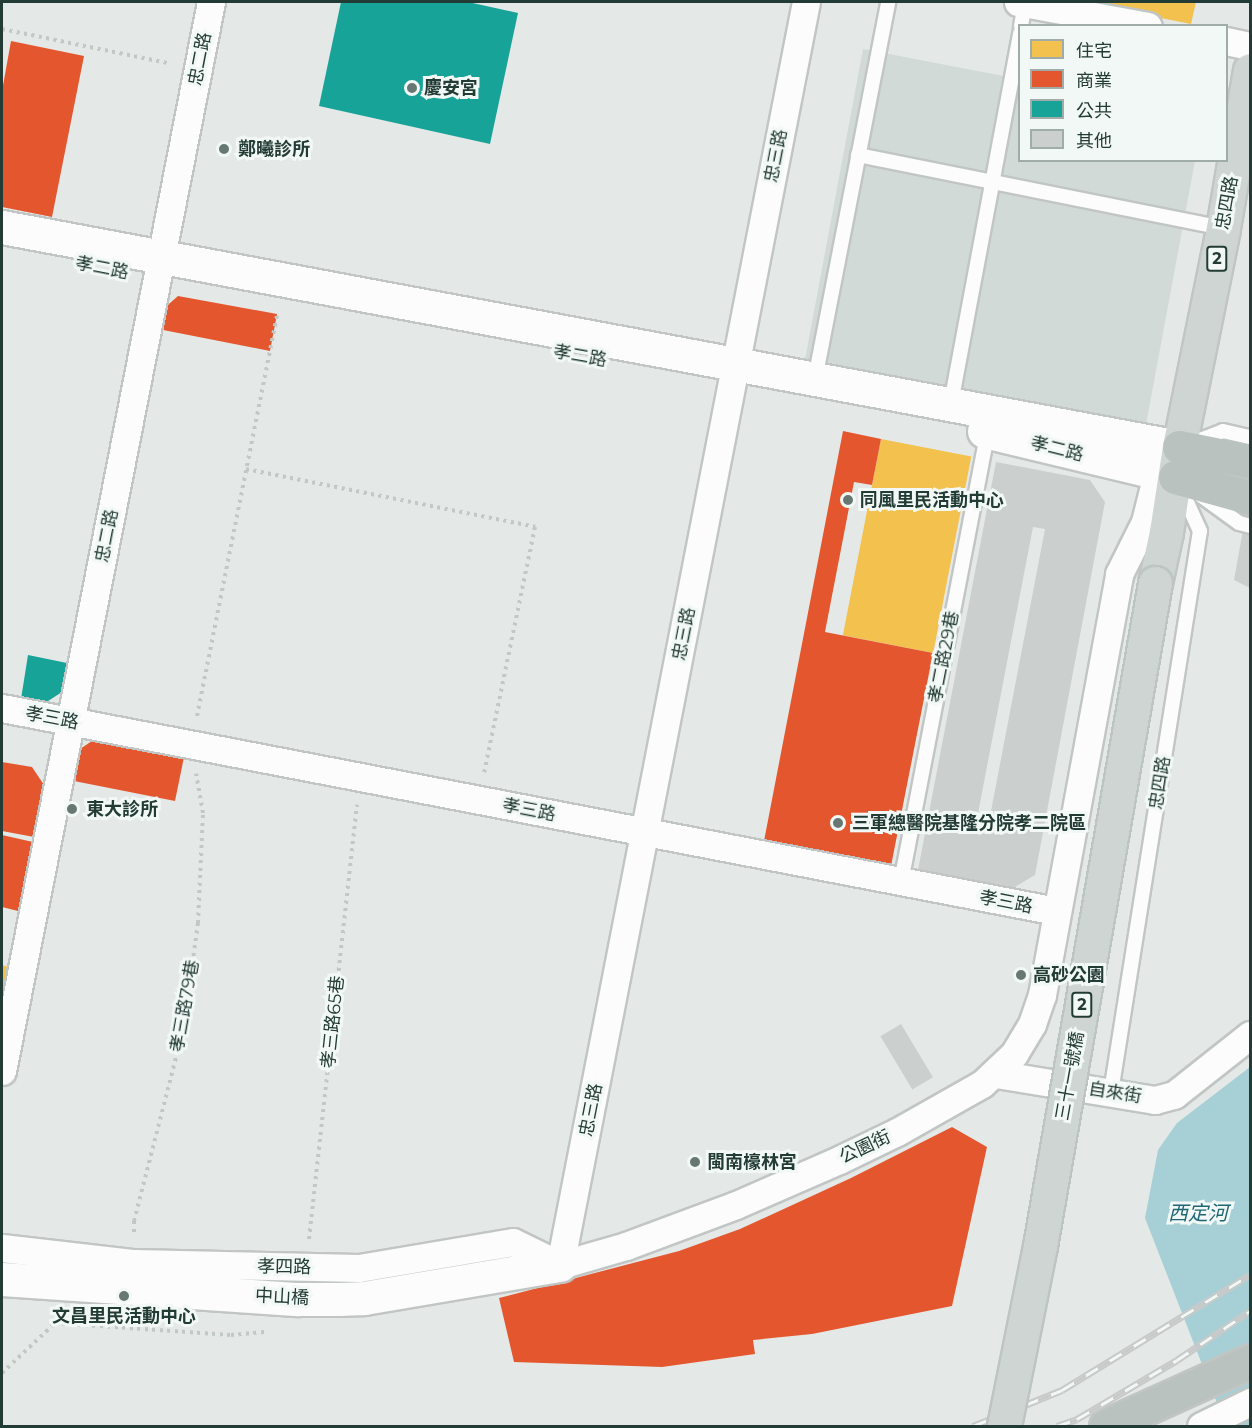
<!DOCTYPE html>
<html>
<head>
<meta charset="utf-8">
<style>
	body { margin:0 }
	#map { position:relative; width:1252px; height:1428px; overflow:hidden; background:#e4e9e7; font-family:Montserrat,"Noto Sans TC",sans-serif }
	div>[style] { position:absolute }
	.built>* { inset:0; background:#d2dad7 }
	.water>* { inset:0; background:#a6cfd6 }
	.pier>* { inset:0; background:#e4e9e7 }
	.homes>* { inset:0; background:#f2c14e; transform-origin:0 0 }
	.shops>* { inset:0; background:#e4572e }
	.public>* { inset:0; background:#17a398 }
	.building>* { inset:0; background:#cbd0ce; transform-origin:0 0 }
	.path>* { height:4px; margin-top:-2px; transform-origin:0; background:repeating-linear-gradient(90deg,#c1c9c5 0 3px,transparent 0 7.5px) }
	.roads { filter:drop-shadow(2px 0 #c1c6c4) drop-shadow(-2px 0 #c1c6c4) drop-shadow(0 2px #c1c6c4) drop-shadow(0 -2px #c1c6c4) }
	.service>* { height:14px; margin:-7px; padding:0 7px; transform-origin:7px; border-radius:7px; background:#fbfcfb }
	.minor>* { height:27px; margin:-13.5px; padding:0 13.5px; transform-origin:13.5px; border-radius:13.5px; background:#fbfcfb }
	.tertiary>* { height:33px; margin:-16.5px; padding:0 16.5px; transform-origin:16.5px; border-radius:16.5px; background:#fbfcfb }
	.primary>* { height:33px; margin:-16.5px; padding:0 16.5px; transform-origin:16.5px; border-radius:16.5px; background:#ced5d3 }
	.motorway>* { height:33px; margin:-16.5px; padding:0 16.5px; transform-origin:16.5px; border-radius:16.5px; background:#bac2c0 }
	.rail>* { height:7px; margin-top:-3.5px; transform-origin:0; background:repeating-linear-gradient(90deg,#f2f8f5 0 14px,#c7cac9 0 28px); box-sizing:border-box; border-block:2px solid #c7cac9 }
	.bridges { filter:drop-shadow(2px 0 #bdc5c2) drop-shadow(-2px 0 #bdc5c2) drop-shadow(0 2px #bdc5c2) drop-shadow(0 -2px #bdc5c2) }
	.primary-bridge>* { height:33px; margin:-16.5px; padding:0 16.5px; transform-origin:16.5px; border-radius:16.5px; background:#ced5d3 }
	.dots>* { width:16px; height:16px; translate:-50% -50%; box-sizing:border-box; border:3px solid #f2f8f5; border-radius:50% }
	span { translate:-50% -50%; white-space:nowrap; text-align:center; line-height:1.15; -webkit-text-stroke:6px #f2f8f5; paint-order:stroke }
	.shield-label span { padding:2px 4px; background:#f2f8f5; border:2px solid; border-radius:4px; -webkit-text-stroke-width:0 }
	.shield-label { font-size:16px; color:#233b35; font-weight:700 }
	.street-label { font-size:18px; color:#233b35 }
	.poi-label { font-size:18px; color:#233b35; font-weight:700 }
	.left { translate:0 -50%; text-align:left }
	.water-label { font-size:20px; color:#1f6775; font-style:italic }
	.frame { position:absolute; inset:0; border:3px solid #233b35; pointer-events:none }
	.legend { position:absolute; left:1018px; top:24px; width:210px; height:138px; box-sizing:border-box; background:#f2f8f5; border:2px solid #9faca8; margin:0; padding:8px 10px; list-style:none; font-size:18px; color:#233b35 }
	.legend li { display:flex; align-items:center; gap:12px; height:30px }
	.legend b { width:30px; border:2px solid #9faca8 }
</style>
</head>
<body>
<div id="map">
	<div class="built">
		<div style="clip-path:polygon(863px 49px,1019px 79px,1020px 160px,1195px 161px,1145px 430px,804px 365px)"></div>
	</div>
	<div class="water">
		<div style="clip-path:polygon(1250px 1067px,1250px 1426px,1226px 1426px,1145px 1218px,1158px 1150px,1177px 1123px)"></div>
	</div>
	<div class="pier">
		<div style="clip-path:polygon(1196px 2px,1250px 2px,1250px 22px,1220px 16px,1197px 25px,1191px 24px)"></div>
	</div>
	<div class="homes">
		<div style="clip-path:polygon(1080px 2px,1196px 2px,1191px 24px)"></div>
		<div style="left:881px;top:439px;width:92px;height:200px;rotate:11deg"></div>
		<div style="clip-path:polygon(2px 965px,8px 967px,3px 995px,2px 995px)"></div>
	</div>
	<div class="shops">
		<div style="clip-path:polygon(11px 41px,84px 56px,52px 217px,2px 207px,2px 91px)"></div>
		<div style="clip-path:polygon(178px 296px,277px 314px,270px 351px,158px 329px,161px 311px)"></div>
		<div style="clip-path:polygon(843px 431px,881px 439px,872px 485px,854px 482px,825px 632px,933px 653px,891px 866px,764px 841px)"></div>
		<div style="clip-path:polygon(95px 739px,184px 757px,175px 801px,74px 781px,80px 749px)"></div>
		<div style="clip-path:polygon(2px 762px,32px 767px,44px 785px,34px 837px,2px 831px)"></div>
		<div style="clip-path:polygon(2px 835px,33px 842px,18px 911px,2px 907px)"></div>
		<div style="clip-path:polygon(952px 1127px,987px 1147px,952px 1306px,812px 1334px,753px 1340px,755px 1354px,662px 1367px,514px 1362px,499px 1298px,679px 1251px,740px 1229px,851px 1178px)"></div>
	</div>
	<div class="public">
		<div style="clip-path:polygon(341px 2px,468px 2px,518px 13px,490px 144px,319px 106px)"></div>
		<div style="clip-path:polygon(28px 655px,67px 663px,62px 692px,45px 703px,21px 699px)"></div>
	</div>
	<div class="building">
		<div style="clip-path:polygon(evenodd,996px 462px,1090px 480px,1105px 502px,1035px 875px,1013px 888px,918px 870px,996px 462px,1033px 527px,1045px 529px,987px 832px,975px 829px,1033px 527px)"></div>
		<div style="clip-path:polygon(1243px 530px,1250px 531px,1250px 588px,1234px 580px)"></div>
		<div style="left:901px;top:1024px;width:62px;height:24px;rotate:59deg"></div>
	</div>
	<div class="path">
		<div style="left:2px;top:29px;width:169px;rotate:11.6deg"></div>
		<div style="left:246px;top:469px;width:295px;rotate:11.3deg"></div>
		<div style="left:535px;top:527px;width:251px;rotate:101.7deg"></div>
		<div style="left:197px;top:716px;width:412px;rotate:-78.7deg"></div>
		<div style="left:134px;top:1232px;width:11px;rotate:-90deg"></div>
		<div style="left:134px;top:1221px;width:197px;rotate:-75.6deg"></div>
		<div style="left:183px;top:1030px;width:108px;rotate:-82deg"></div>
		<div style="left:198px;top:923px;width:110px;rotate:-87.4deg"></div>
		<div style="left:203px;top:813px;width:40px;rotate:-100deg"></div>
		<div style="left:309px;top:1239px;width:437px;rotate:-83.7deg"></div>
		<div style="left:2px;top:1373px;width:73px;rotate:-43.3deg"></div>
		<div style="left:55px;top:1323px;width:176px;rotate:3.9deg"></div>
		<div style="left:231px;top:1335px;width:36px;rotate:-5deg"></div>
	</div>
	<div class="roads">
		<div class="service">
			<div style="left:1021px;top:26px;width:23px;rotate:-80deg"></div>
			<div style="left:858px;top:155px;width:372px;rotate:11.3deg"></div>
			<div style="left:815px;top:379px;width:384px;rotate:-79deg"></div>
			<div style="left:951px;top:403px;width:376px;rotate:-79.4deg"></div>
			<div style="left:1192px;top:443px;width:33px;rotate:-21deg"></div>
			<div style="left:1223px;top:431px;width:28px;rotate:13deg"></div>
			<div style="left:1199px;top:494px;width:49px;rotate:35.9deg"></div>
			<div style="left:1239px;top:523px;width:11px;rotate:15deg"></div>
			<div style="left:901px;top:882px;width:458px;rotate:-79.1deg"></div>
			<div style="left:1111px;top:1092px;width:568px;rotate:-80.99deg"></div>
			<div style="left:1200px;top:531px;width:48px;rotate:-114.4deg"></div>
		</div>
		<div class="minor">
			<div style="left:1018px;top:2px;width:132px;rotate:10.5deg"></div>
			<div style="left:1226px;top:41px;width:25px;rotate:12deg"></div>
			<div style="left:2px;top:708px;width:1073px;rotate:10.9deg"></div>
			<div style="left:2px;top:1071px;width:1089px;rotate:-78.94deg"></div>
			<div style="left:996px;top:1074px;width:161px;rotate:9.3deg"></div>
			<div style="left:1155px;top:1100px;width:20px;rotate:-15deg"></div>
			<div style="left:1174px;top:1095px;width:97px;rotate:-38.3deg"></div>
			<div style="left:2px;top:1248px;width:133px;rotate:6.5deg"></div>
			<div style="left:134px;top:1263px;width:225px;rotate:1.3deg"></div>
			<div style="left:359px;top:1268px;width:156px;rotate:-9.6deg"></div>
			<div style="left:513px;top:1242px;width:52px;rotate:26.1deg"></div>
			<div style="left:560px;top:1265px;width:1287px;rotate:-78.98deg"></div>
			<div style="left:560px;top:1265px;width:69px;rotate:-16.1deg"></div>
			<div style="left:626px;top:1246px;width:117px;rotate:-20.4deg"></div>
			<div style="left:736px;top:1205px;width:112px;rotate:-23.6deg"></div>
			<div style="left:839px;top:1160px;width:64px;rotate:-25.8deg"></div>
			<div style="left:897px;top:1132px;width:98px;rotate:-29.5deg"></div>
			<div style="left:982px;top:1084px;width:44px;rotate:-43.2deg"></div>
			<div style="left:1014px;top:1054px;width:35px;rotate:-59deg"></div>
			<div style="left:1032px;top:1024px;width:31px;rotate:-71deg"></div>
			<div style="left:1042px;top:995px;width:428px;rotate:-79.6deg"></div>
			<div style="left:1119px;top:574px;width:58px;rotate:-63.4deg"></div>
			<div style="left:1145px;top:522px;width:49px;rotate:-76deg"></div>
			<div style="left:1201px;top:1426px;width:55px;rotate:-26.1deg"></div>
		</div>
		<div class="tertiary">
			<div style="left:2px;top:227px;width:1197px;rotate:10.59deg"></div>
			<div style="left:984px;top:431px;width:196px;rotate:13.5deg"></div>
			<div style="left:2px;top:1279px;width:297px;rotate:3.9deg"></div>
			<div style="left:298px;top:1299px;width:41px"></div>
			<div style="left:339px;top:1299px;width:25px;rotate:-2deg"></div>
			<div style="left:364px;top:1298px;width:199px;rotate:-9.6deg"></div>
		</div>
		<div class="primary">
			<div style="left:1155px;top:583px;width:52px;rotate:-77.8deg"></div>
			<div style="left:1166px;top:532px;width:86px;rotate:-81.3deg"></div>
			<div style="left:1179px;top:447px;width:223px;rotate:-78.6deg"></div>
			<div style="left:1223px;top:228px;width:160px;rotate:-80.3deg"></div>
		</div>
		<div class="motorway">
			<div style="left:1179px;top:447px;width:72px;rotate:11.2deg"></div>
			<div style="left:1175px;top:477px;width:78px;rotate:15.6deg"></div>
			<div style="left:1106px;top:1426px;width:158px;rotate:-24.3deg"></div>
		</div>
	</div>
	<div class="rail">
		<div style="left:973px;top:1426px;width:96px;rotate:-22deg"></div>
		<div style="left:1062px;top:1390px;width:220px;rotate:-31.5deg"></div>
		<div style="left:1057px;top:1426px;width:21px;rotate:-19deg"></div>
		<div style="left:1077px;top:1419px;width:116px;rotate:-30.5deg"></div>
		<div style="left:1177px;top:1360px;width:88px;rotate:-33.9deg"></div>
	</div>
	<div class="bridges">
		<div class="primary-bridge">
			<div style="left:1004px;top:1426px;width:184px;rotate:-78.7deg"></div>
			<div style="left:1040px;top:1246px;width:673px;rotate:-80.16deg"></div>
		</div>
	</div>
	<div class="dots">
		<div style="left:412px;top:88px;background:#677873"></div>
		<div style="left:224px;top:149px;background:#677873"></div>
		<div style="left:848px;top:500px;background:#677873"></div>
		<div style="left:72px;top:809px;background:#677873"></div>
		<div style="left:838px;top:823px;background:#677873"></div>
		<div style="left:1021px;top:975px;background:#677873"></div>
		<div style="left:695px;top:1162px;background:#677873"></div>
		<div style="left:124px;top:1296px;background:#677873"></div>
	</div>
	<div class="shield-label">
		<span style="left:1217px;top:259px">2</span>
		<span style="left:1082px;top:1005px">2</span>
	</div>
	<div class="street-label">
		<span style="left:200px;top:59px;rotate:-79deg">忠二路</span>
		<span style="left:776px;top:156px;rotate:-79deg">忠三路</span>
		<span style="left:1227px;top:203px;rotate:-80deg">忠四路</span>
		<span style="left:102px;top:268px;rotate:11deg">孝二路</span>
		<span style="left:580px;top:356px;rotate:10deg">孝二路</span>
		<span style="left:1057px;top:449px;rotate:14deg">孝二路</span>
		<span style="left:107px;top:536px;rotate:-79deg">忠二路</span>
		<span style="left:684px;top:634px;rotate:-79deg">忠三路</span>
		<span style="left:944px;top:657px;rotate:-79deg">孝二路29巷</span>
		<span style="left:52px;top:718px;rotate:11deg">孝三路</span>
		<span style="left:1160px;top:783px;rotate:-81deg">忠四路</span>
		<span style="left:529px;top:810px;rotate:11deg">孝三路</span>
		<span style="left:1006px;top:902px;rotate:11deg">孝三路</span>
		<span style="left:185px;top:1006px;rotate:-80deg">孝三路79巷</span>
		<span style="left:333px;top:1022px;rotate:-84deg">孝三路65巷</span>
		<span style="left:1070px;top:1076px;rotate:-80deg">三十一號橋</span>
		<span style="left:1115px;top:1093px;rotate:9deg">自來街</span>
		<span style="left:591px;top:1110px;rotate:-79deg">忠三路</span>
		<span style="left:865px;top:1147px;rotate:-25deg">公園街</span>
		<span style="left:284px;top:1267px;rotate:1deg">孝四路</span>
		<span style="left:282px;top:1297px;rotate:3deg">中山橋</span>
	</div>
	<div class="poi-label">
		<span class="left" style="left:424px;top:88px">慶安宮</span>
		<span class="left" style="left:238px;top:149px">鄭曦診所</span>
		<span class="left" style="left:860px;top:500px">同風里民活動中心</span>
		<span class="left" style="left:86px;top:809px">東大診所</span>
		<span class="left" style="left:852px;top:823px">三軍總醫院基隆分院孝二院區</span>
		<span class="left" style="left:1033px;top:975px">高砂公園</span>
		<span class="left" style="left:707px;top:1162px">閩南檺林宮</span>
		<span style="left:124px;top:1316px">文昌里民活動中心</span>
	</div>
	<div class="water-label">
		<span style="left:1198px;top:1213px">西定河</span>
	</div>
	<div class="frame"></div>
	<ul class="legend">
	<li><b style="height:16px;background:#f2c14e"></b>住宅</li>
	<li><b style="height:16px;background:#e4572e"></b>商業</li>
	<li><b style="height:16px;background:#17a398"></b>公共</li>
	<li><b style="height:16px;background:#cbd0ce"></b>其他</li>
	</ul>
</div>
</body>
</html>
